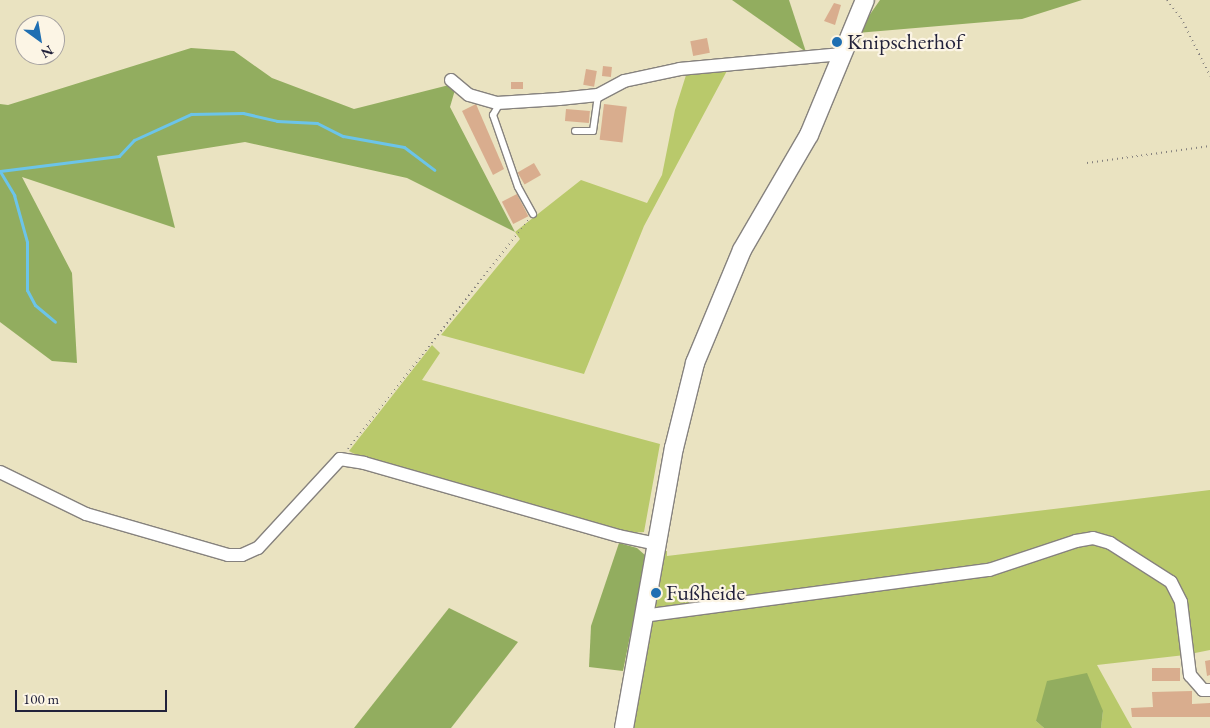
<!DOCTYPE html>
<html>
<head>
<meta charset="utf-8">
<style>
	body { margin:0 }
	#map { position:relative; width:1210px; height:728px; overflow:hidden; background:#eae3c1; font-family:"EB Garamond",serif }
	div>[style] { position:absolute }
	.green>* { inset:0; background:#b9c96b }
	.forest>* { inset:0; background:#92ad5f }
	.stream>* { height:3px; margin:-1.5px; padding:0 1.5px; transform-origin:1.5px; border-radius:1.5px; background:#6cc4e9 }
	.building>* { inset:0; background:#d9ad8e; transform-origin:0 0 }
	.path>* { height:2px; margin-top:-1px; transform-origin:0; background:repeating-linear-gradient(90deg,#86827e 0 1px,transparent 0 5px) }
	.roads { filter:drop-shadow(1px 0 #86827e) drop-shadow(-1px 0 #86827e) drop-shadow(0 1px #86827e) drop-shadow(0 -1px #86827e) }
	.lane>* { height:6px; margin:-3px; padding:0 3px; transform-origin:3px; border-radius:3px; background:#fff }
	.street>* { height:12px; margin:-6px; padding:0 6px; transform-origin:6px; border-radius:6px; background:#fff }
	.secondary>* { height:18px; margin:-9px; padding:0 9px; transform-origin:9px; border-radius:9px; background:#fff }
	.dots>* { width:14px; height:14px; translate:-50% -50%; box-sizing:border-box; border:2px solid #fcf5e5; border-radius:50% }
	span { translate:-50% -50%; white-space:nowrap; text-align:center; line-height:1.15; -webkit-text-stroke:4.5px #fcf5e5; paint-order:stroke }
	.poi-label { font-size:22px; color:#22223b }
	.left { translate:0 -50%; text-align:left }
	.north { position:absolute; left:15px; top:15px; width:50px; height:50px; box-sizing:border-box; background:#fcf5e5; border:1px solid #a5a1a1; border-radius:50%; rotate:148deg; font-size:14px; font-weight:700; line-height:20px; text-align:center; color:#22223b }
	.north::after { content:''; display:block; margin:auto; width:18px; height:22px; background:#1f6fb2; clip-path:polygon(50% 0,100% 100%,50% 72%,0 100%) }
	.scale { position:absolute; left:15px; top:690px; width:152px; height:22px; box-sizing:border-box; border:2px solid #22223b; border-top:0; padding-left:6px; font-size:15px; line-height:18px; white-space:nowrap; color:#22223b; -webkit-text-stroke:4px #fcf5e5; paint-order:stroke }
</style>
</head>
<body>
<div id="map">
	<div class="green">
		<div style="clip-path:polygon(729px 67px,644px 226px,584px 374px,441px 335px,520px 239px,515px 232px,581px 180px,647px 203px,662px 175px,675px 110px,687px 72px)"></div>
		<div style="clip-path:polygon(432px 345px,440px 353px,422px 380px,660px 444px,644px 532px,629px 533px,366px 460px,349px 451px)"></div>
		<div style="clip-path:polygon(1210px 490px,1210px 650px,1190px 654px,1179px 585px,1100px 535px,1007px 561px,649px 612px,658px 551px,667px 551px,667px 556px)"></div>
		<div style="clip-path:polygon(1097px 541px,1165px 583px,1176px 595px,1185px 655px,1097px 665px,1132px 728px,1101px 728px,1103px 711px,1036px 721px,1044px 728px,629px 728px,648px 622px,657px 617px,1017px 563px)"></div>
	</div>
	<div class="forest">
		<div style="clip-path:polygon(732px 0,789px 0,806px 52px)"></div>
		<div style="clip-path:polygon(880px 0,1082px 0,1022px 19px,857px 33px)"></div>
		<div style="clip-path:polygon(191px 48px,234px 51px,272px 78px,354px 109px,457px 83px,450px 107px,515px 232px,407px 178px,245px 142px,157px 156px,175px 228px,22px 177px,72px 273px,77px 363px,52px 361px,0 322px,0 104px,8px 105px)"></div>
		<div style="clip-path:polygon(619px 543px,637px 548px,646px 556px,623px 671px,589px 667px,591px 626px)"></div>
		<div style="clip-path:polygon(449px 608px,518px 642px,451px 728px,354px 728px)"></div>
		<div style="clip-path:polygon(1087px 673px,1103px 711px,1101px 728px,1044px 728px,1036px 721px,1047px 681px)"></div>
	</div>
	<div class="stream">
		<div style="left:0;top:171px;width:120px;rotate:-7.2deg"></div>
		<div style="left:119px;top:156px;width:22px;rotate:-47deg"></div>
		<div style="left:134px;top:140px;width:63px;rotate:-24.5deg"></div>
		<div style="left:191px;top:114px;width:52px;rotate:-1.1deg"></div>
		<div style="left:243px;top:113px;width:35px;rotate:13deg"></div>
		<div style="left:277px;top:121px;width:40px;rotate:2.9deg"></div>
		<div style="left:317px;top:123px;width:29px;rotate:27deg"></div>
		<div style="left:343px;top:136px;width:62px;rotate:10.2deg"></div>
		<div style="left:404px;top:147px;width:38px;rotate:37deg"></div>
		<div style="left:1px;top:173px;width:26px;rotate:59deg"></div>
		<div style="left:14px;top:195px;width:49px;rotate:74.5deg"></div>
		<div style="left:27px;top:242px;width:48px;rotate:90deg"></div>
		<div style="left:27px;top:290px;width:17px;rotate:62deg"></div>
		<div style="left:35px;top:305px;width:26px;rotate:40deg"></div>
	</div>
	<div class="building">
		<div style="clip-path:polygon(834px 3px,841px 5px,835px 25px,824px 21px)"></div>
		<div style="left:707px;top:38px;width:15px;height:17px;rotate:79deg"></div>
		<div style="left:603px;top:66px;width:9px;height:10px;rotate:6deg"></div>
		<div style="left:586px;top:69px;width:11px;height:16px;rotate:10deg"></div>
		<div style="left:511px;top:82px;width:12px;height:7px"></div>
		<div style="clip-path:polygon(476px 104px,504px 169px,493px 175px,462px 111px)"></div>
		<div style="left:604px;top:104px;width:23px;height:36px;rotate:7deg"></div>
		<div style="left:566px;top:109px;width:24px;height:12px;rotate:5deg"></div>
		<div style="left:534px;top:163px;width:14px;height:19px;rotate:60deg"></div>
		<div style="left:517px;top:194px;width:25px;height:17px;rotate:63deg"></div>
		<div style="clip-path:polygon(1210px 660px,1210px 675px,1207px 676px,1205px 661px)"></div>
		<div style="left:1180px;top:668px;width:13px;height:28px;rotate:90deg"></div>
		<div style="clip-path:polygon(1192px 691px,1192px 704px,1210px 703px,1210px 717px,1132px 717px,1131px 708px,1153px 707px,1152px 692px)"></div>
	</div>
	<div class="path">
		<div style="left:1167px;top:0;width:23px;rotate:52deg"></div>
		<div style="left:1181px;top:18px;width:65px;rotate:63.4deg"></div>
		<div style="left:1087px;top:163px;width:124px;rotate:-7.9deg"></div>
		<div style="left:348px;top:449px;width:293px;rotate:-51.8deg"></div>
	</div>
	<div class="roads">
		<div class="lane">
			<div style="left:500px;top:103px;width:14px;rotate:120deg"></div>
			<div style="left:493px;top:115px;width:76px;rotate:70.9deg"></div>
			<div style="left:518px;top:187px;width:31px;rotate:61deg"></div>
			<div style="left:575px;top:131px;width:18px"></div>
			<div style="left:593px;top:131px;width:36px;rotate:-82deg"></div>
		</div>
		<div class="street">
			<div style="left:451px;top:80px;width:23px;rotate:40deg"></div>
			<div style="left:469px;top:95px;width:29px;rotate:16deg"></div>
			<div style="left:497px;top:103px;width:62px;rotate:-3.7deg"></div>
			<div style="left:559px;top:99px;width:39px;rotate:-6deg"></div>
			<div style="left:598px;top:95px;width:30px;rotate:-28deg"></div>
			<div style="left:624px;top:81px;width:57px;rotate:-12.1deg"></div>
			<div style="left:680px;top:69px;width:162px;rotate:-5.3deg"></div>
			<div style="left:0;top:472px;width:96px;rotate:26deg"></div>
			<div style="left:86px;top:514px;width:148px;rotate:16.1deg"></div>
			<div style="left:228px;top:555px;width:14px"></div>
			<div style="left:242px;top:555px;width:17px;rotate:-24deg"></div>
			<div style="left:258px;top:548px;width:121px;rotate:-47.3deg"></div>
			<div style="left:340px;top:459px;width:24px;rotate:9deg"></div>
			<div style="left:364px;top:463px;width:265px;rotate:16deg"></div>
			<div style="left:619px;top:536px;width:38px;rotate:12deg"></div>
			<div style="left:643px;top:616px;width:349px;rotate:-7.6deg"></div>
			<div style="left:989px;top:570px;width:92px;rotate:-18.4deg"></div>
			<div style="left:1076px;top:541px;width:17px;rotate:-10deg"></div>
			<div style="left:1093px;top:538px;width:18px;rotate:16deg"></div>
			<div style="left:1110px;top:543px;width:72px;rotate:32.6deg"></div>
			<div style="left:1171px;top:582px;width:22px;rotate:63deg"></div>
			<div style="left:1181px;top:602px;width:74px;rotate:83deg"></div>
			<div style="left:1190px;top:675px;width:20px;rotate:49deg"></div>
			<div style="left:1203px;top:690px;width:7px"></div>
		</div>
		<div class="secondary">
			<div style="left:624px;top:728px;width:284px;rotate:-79.9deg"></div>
			<div style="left:674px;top:448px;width:88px;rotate:-76.1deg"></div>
			<div style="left:695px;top:363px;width:122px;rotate:-67.4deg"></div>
			<div style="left:742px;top:250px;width:133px;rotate:-59.8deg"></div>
			<div style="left:809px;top:135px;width:146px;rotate:-67.5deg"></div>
		</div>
	</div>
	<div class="dots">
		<div style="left:837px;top:42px;background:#1f6fb2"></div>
		<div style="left:656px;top:593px;background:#1f6fb2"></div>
	</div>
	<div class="poi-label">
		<span class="left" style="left:847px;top:42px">Knipscherhof</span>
		<span class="left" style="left:666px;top:593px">Fußheide</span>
	</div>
	<div class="north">N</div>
	<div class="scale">100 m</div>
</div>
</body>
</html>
